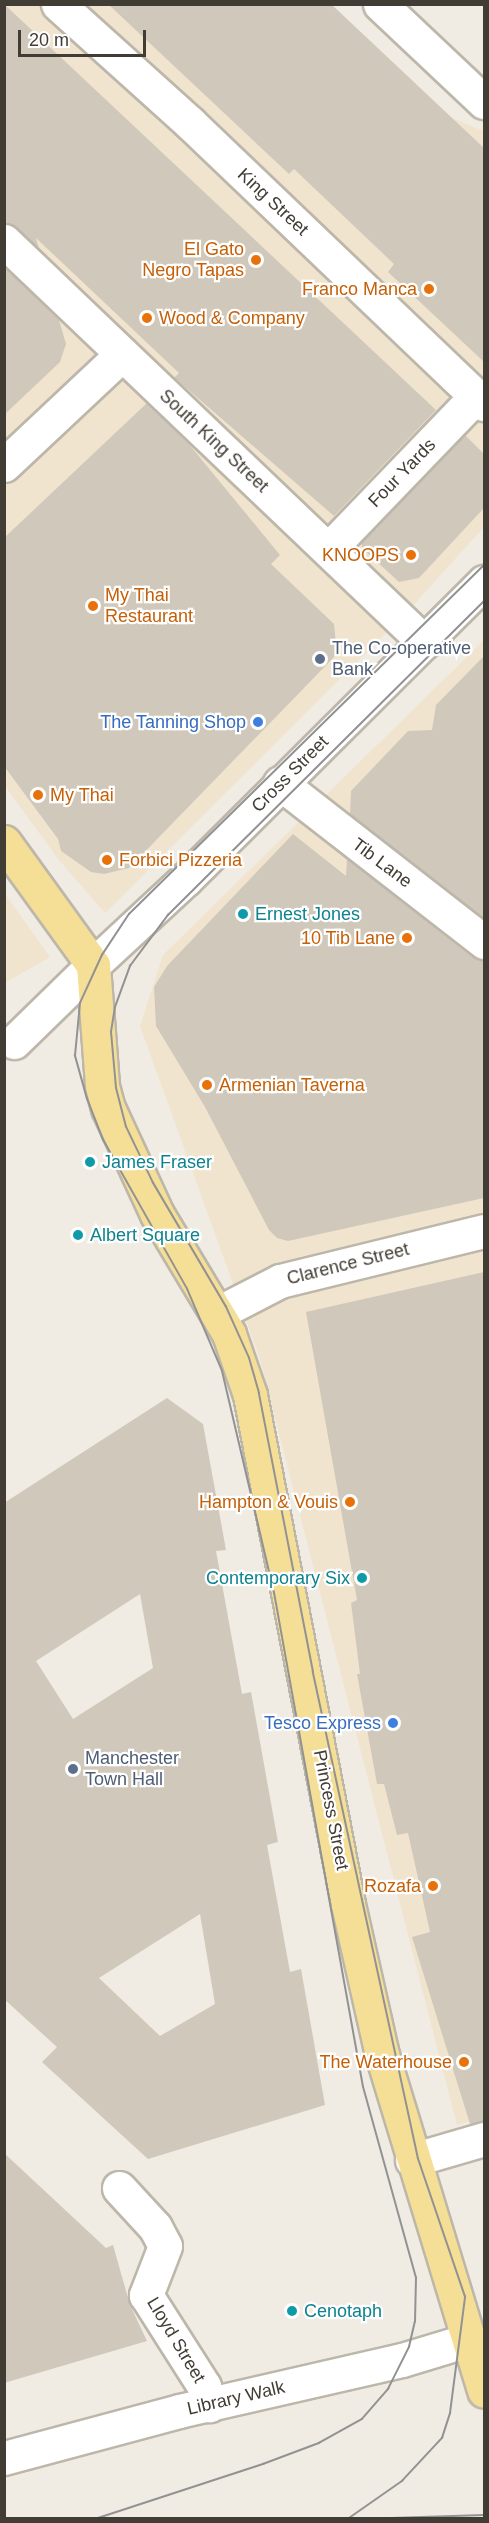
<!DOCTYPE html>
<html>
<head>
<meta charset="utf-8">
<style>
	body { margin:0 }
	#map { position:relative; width:489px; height:2523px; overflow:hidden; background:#f0ece3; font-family:Arial,sans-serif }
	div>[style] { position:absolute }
	.commercial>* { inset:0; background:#f1e4cf }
	.building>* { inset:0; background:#d0c8ba }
	.roads { filter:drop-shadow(2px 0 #bdb7aa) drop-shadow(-2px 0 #bdb7aa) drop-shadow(0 2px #bdb7aa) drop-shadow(0 -2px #bdb7aa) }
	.pedestrian>* { height:33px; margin:-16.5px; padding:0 16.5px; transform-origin:16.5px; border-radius:16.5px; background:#fff }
	.minor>* { height:33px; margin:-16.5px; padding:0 16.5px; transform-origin:16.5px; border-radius:16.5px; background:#fff }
	.tertiary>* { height:33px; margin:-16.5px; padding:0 16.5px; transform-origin:16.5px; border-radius:16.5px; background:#fff }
	.primary>* { height:33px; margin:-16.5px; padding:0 16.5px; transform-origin:16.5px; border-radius:16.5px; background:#f5df97 }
	.tram>* { height:1.5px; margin:-0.75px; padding:0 0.75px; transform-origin:0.75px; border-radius:0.75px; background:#929292 }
	.dots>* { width:16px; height:16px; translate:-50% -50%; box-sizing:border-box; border:3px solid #fff; border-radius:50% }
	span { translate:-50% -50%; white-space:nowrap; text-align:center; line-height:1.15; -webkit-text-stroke:4.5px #fff; paint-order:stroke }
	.street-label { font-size:18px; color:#413c34 }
	.food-label { font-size:18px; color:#c56008 }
	.right { translate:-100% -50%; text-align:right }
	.left { translate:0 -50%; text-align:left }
	.service-label { font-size:18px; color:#4e5e75 }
	.shop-label { font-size:18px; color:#366cbe }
	.culture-label { font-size:18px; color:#0d838f }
	.frame { position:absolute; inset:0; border:6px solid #413c34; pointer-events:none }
	.scale { position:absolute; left:18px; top:30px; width:128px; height:27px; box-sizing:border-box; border:3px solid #413c34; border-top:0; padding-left:8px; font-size:18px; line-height:21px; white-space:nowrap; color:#413c34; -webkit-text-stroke:4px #fff; paint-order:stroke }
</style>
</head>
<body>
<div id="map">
	<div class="commercial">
		<div style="clip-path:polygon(279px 4px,450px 117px,484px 131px,484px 527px,411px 608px,105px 913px,58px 859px,5px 786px,4px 5px)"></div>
		<div style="clip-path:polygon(484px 640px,484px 2117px,457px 2125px,259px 1356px,140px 1026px,163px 955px)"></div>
		<div style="clip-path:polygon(5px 894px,50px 957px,5px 983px,4px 983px)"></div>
	</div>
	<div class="building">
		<div style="clip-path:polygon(4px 4px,436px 410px,334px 516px,177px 380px,174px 378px,179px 373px,36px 238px,39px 249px,16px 227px,4px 223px)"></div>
		<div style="clip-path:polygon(108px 4px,331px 4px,484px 148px,484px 362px,388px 272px,394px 264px,294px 169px,289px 174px)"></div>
		<div style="clip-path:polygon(4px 267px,59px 320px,66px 344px,60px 362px,4px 415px)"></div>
		<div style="clip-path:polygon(147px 403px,188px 443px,280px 555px,271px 564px,334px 624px,337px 654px,129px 868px,104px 874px,91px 872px,61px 851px,58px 839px,4px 766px,4px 538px)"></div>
		<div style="clip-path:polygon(465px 435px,484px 454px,484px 508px,419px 578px,399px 582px,362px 548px,362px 542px)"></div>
		<div style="clip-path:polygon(484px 656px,484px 919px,350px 814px,351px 791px,408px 731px,432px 730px,436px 705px)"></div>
		<div style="clip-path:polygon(293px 834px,346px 876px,347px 859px,472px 957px,484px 960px,484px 1198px,288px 1241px,277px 1238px,269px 1230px,205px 1107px,156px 1026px,154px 987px,167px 966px)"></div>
		<div style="clip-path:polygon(484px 1272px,484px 2121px,470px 2124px,412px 1937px,430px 1932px,408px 1833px,397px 1835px,384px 1784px,377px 1784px,357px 1674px,360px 1674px,351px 1603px,357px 1600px,306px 1312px)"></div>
		<div style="clip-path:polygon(evenodd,167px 1398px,203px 1424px,226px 1550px,216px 1551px,242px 1694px,251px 1692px,278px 1842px,267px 1845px,290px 1972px,301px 1969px,325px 2105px,148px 2159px,42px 2062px,57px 2047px,4px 1999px,4px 1503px,167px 1398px,140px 1594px,153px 1668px,73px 1719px,36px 1661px,140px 1594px,167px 1398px,200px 1914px,215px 2004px,160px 2036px,99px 1978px,200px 1914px)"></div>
		<div style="clip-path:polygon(4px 2153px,106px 2248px,113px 2245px,130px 2305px,147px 2341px,4px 2383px)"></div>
	</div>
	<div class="roads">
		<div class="pedestrian">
			<div style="left:58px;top:4px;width:178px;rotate:42deg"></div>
			<div style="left:190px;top:123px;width:407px;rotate:43.7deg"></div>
			<div style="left:380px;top:4px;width:143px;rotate:43.3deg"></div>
			<div style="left:329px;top:549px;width:212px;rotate:-46.1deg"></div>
			<div style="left:119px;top:2188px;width:53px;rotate:47.3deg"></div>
			<div style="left:155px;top:2227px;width:21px;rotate:62deg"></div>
			<div style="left:165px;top:2246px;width:53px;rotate:111.2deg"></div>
			<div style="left:146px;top:2295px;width:108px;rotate:57.5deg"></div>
			<div style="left:204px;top:2386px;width:20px;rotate:75deg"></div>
			<div style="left:4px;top:2458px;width:181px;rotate:-15deg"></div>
			<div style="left:179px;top:2411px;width:229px;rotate:-12.9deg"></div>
			<div style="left:402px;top:2360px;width:69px;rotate:-16.9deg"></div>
		</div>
		<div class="minor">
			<div style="left:4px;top:241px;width:581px;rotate:43.67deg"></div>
			<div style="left:4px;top:465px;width:162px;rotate:-43.2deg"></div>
			<div style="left:280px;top:783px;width:259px;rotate:37.9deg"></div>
			<div style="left:14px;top:1042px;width:110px;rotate:-44.3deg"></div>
			<div style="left:218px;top:1313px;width:70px;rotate:-27.3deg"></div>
			<div style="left:280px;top:1281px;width:210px;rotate:-13.8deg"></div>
		</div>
		<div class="tertiary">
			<div style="left:93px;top:965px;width:127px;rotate:-42.8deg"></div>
			<div style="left:186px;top:879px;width:421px;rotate:-44.9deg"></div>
			<div style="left:412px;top:2160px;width:75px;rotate:-16.3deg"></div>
		</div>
		<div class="primary">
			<div style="left:4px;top:842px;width:152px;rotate:54.1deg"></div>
			<div style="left:93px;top:965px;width:121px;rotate:85.7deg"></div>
			<div style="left:102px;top:1086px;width:23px;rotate:75deg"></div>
			<div style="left:108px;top:1108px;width:117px;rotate:65.2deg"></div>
			<div style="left:157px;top:1214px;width:140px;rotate:59deg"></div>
			<div style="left:229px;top:1334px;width:65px;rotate:71deg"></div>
			<div style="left:250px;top:1395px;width:518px;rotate:79.1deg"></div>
			<div style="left:348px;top:1904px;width:151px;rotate:77.3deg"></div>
			<div style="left:381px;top:2051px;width:355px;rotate:73.1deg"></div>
		</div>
	</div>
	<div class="tram">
		<div style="left:98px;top:2518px;width:174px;rotate:-18.1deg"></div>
		<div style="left:263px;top:2464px;width:60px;rotate:-20.6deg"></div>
		<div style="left:319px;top:2443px;width:49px;rotate:-29.2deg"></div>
		<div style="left:362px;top:2419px;width:40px;rotate:-49deg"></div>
		<div style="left:388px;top:2389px;width:47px;rotate:-63.4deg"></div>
		<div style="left:409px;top:2347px;width:26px;rotate:-77deg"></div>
		<div style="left:415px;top:2322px;width:44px;rotate:-88.7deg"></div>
		<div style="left:416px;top:2278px;width:198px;rotate:-105.5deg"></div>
		<div style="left:363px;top:2087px;width:502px;rotate:-100.21deg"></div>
		<div style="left:274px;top:1593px;width:228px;rotate:-103.2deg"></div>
		<div style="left:222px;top:1371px;width:89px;rotate:-113.1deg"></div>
		<div style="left:187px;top:1289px;width:171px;rotate:-119.4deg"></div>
		<div style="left:103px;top:1140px;width:44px;rotate:-111.3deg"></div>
		<div style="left:87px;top:1099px;width:45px;rotate:-105.6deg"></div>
		<div style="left:75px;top:1056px;width:53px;rotate:-84.6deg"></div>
		<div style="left:80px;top:1003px;width:53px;rotate:-65.4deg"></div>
		<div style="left:102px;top:955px;width:49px;rotate:-56.6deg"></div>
		<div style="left:129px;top:914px;width:498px;rotate:-44.5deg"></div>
		<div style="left:349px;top:2518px;width:65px;rotate:-34.9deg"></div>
		<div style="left:402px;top:2481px;width:59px;rotate:-47.1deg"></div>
		<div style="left:442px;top:2438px;width:26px;rotate:-72deg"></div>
		<div style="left:450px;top:2413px;width:117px;rotate:-82.6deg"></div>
		<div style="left:465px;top:2297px;width:146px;rotate:-108.8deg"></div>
		<div style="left:418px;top:2159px;width:498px;rotate:-102.2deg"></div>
		<div style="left:313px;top:1672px;width:284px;rotate:-101deg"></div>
		<div style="left:259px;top:1393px;width:36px;rotate:-106deg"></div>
		<div style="left:249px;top:1358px;width:56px;rotate:-114.3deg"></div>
		<div style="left:226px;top:1307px;width:144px;rotate:-120.5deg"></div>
		<div style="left:153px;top:1183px;width:62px;rotate:-115.7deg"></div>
		<div style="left:126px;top:1127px;width:40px;rotate:-104.4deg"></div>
		<div style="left:116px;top:1088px;width:56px;rotate:-95.1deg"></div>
		<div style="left:111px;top:1032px;width:25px;rotate:-81deg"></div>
		<div style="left:115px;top:1007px;width:44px;rotate:-69.9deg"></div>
		<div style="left:130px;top:966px;width:64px;rotate:-53.3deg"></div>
		<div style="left:168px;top:915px;width:445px;rotate:-44.8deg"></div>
		<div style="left:391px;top:2518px;width:93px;rotate:-1.8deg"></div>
	</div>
	<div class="dots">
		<div style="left:256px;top:260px;background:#e8710a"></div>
		<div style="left:429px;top:289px;background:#e8710a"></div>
		<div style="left:147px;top:318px;background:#e8710a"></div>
		<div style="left:411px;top:555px;background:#e8710a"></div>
		<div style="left:93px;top:606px;background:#e8710a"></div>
		<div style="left:320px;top:659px;background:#5c6f8a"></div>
		<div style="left:258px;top:722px;background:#3f7fe0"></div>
		<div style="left:38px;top:795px;background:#e8710a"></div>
		<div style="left:107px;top:860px;background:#e8710a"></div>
		<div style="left:243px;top:914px;background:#0f9aa8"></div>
		<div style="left:407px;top:938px;background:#e8710a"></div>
		<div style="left:207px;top:1085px;background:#e8710a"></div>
		<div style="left:90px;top:1162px;background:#0f9aa8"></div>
		<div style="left:78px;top:1235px;background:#0f9aa8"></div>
		<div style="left:350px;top:1502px;background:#e8710a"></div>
		<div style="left:362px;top:1578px;background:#0f9aa8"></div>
		<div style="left:393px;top:1723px;background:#3f7fe0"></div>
		<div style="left:73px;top:1769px;background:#5c6f8a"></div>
		<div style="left:433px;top:1886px;background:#e8710a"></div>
		<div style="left:464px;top:2062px;background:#e8710a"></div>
		<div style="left:292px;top:2311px;background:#0f9aa8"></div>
	</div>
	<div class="street-label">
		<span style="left:273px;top:202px;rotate:43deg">King Street</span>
		<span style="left:214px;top:441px;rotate:43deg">South King Street</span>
		<span style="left:402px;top:473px;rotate:-46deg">Four Yards</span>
		<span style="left:290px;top:774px;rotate:-45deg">Cross Street</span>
		<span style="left:382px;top:863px;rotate:37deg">Tib Lane</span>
		<span style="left:348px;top:1264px;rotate:-14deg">Clarence Street</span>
		<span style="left:331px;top:1810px;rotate:79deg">Princess Street</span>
		<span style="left:176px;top:2340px;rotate:59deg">Lloyd Street</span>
		<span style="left:236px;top:2398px;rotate:-13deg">Library Walk</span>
	</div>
	<div class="food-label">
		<span class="right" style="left:244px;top:260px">El Gato<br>Negro Tapas</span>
		<span class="right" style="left:417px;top:289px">Franco Manca</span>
		<span class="left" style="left:159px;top:318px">Wood &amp; Company</span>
		<span class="right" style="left:399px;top:555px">KNOOPS</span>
		<span class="left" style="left:105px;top:606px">My Thai<br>Restaurant</span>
		<span class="left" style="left:50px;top:795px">My Thai</span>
		<span class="left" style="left:119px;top:860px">Forbici Pizzeria</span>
		<span class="right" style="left:395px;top:938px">10 Tib Lane</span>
		<span class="left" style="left:219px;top:1085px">Armenian Taverna</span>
		<span class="right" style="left:338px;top:1502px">Hampton &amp; Vouis</span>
		<span class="right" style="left:421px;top:1886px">Rozafa</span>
		<span class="right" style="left:452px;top:2062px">The Waterhouse</span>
	</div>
	<div class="service-label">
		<span class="left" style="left:332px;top:659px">The Co-operative<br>Bank</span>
		<span class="left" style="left:85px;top:1769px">Manchester<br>Town Hall</span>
	</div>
	<div class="shop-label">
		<span class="right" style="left:246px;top:722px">The Tanning Shop</span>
		<span class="right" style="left:381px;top:1723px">Tesco Express</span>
	</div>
	<div class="culture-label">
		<span class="left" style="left:255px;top:914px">Ernest Jones</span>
		<span class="left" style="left:102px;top:1162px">James Fraser</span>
		<span class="left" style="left:90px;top:1235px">Albert Square</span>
		<span class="right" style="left:350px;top:1578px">Contemporary Six</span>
		<span class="left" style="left:304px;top:2311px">Cenotaph</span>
	</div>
	<div class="frame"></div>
	<div class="scale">20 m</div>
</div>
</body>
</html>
